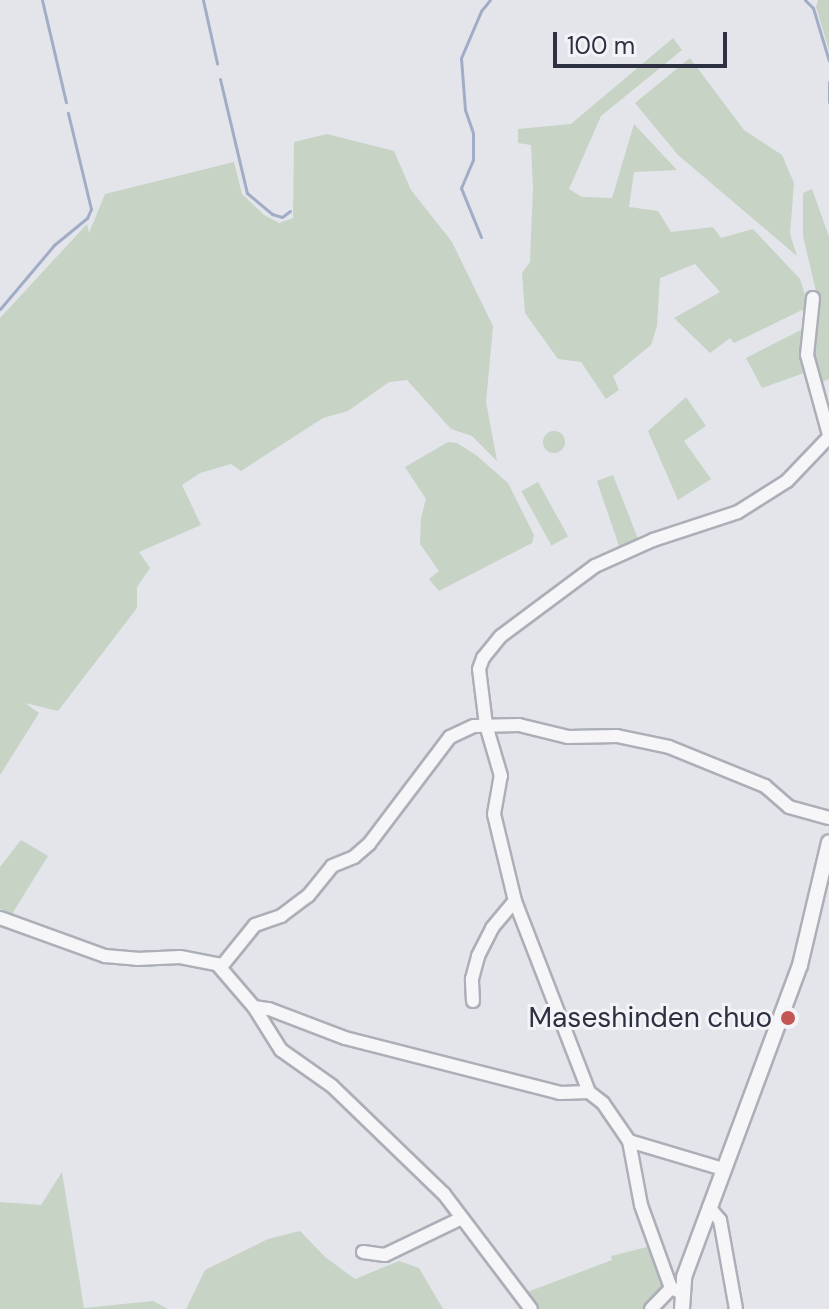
<!DOCTYPE html>
<html>
<head>
<meta charset="utf-8">
<style>
	body { margin:0 }
	#map { position:relative; width:829px; height:1309px; overflow:hidden; background:#e3e5ea; font-family:"DM Sans",sans-serif }
	div>[style] { position:absolute }
	.green>* { inset:0; background:#c6d3c5; transform-origin:0 0 }
	.round { border-radius:50% }
	.stream>* { height:3px; margin:-1.5px; padding:0 1.5px; transform-origin:1.5px; border-radius:1.5px; background:#a1adc7 }
	.roads { filter:drop-shadow(2px 0 #acafb7) drop-shadow(-2px 0 #acafb7) drop-shadow(0 2px #acafb7) drop-shadow(0 -2px #acafb7) }
	.minor>* { height:12px; margin:-6px; padding:0 6px; transform-origin:6px; border-radius:6px; background:#f6f6f9 }
	.tertiary>* { height:14px; margin:-7px; padding:0 7px; transform-origin:7px; border-radius:7px; background:#f6f6f9 }
	.dots>* { width:22px; height:22px; translate:-50% -50%; box-sizing:border-box; border:4px solid #f3f4f7; border-radius:50% }
	span { translate:-50% -50%; white-space:nowrap; text-align:center; line-height:1.15; -webkit-text-stroke:6px #f3f4f7; paint-order:stroke }
	.poi-label { font-size:28px; color:#2c3041 }
	.right { translate:-100% -50%; text-align:right }
	.scale { position:absolute; left:553px; top:32px; width:174px; height:36px; box-sizing:border-box; border:4px solid #2c3041; border-top:0; padding-left:10px; font-size:24px; line-height:28px; white-space:nowrap; color:#2c3041; -webkit-text-stroke:6px #f3f4f7; paint-order:stroke }
</style>
</head>
<body>
<div id="map">
	<div class="green">
		<div style="clip-path:polygon(818px 0,829px 0,829px 50px,816px 7px)"></div>
		<div style="clip-path:polygon(673px 38px,682px 50px,601px 116px,569px 189px,582px 197px,612px 198px,634px 124px,677px 170px,634px 172px,629px 207px,658px 211px,671px 232px,713px 227px,721px 238px,753px 229px,800px 279px,806px 298px,804px 309px,734px 343px,730px 338px,710px 353px,674px 318px,720px 292px,695px 264px,660px 278px,657px 326px,651px 345px,613px 376px,619px 390px,606px 399px,581px 362px,558px 359px,525px 313px,522px 273px,530px 262px,533px 188px,531px 145px,518px 143px,518px 129px,571px 124px)"></div>
		<div style="clip-path:polygon(690px 58px,744px 130px,782px 155px,794px 183px,790px 234px,797px 256px,678px 155px,635px 103px)"></div>
		<div style="clip-path:polygon(327px 134px,394px 151px,411px 190px,452px 242px,493px 326px,486px 402px,497px 461px,472px 436px,451px 429px,407px 380px,389px 382px,348px 411px,323px 418px,241px 471px,231px 464px,200px 473px,182px 485px,201px 525px,139px 552px,150px 568px,137px 587px,137px 608px,58px 711px,25px 703px,39px 713px,0 775px,0 318px,87px 224px,89px 233px,105px 194px,234px 162px,242px 194px,264px 215px,279px 223px,293px 218px,294px 142px)"></div>
		<div style="clip-path:polygon(812px 189px,829px 237px,829px 379px,818px 384px,813px 344px,818px 300px,803px 236px,803px 193px)"></div>
		<div style="clip-path:polygon(801px 330px,804px 373px,762px 388px,746px 358px)"></div>
		<div style="clip-path:polygon(686px 397px,706px 426px,684px 441px,711px 479px,678px 500px,648px 431px)"></div>
		<div class="round" style="left:543px;top:431px;width:22px;height:22px"></div>
		<div style="clip-path:polygon(448px 442px,457px 443px,476px 455px,508px 483px,534px 535px,532px 543px,439px 591px,429px 579px,439px 571px,420px 544px,421px 518px,426px 499px,405px 467px)"></div>
		<div style="clip-path:polygon(613px 475px,638px 539px,620px 549px,597px 481px)"></div>
		<div style="left:538px;top:482px;width:62px;height:19px;rotate:61deg"></div>
		<div style="clip-path:polygon(21px 840px,48px 856px,12px 914px,0 909px,0 867px)"></div>
		<div style="clip-path:polygon(62px 1172px,84px 1308px,153px 1301px,168px 1309px,0 1309px,0 1202px,41px 1205px)"></div>
		<div style="clip-path:polygon(300px 1231px,325px 1257px,355px 1279px,399px 1261px,419px 1268px,443px 1309px,186px 1309px,205px 1270px,268px 1239px)"></div>
		<div style="clip-path:polygon(651px 1246px,665px 1282px,662px 1291px,646px 1309px,537px 1309px,525px 1293px,612px 1260px,611px 1256px)"></div>
	</div>
	<div class="stream">
		<div style="left:42px;top:0;width:105px;rotate:76.8deg"></div>
		<div style="left:203px;top:0;width:65px;rotate:77.5deg"></div>
		<div style="left:805px;top:0;width:11px;rotate:45deg"></div>
		<div style="left:813px;top:8px;width:55px;rotate:73.2deg"></div>
		<div style="left:220px;top:79px;width:117px;rotate:76.7deg"></div>
		<div style="left:247px;top:193px;width:33px;rotate:40deg"></div>
		<div style="left:272px;top:214px;width:10px;rotate:17deg"></div>
		<div style="left:282px;top:217px;width:10px;rotate:-37deg"></div>
		<div style="left:829px;top:82px;width:20px;rotate:90deg"></div>
		<div style="left:481px;top:237px;width:53px;rotate:-112.2deg"></div>
		<div style="left:461px;top:188px;width:30px;rotate:-67deg"></div>
		<div style="left:473px;top:160px;width:27px;rotate:-90deg"></div>
		<div style="left:473px;top:133px;width:24px;rotate:-109deg"></div>
		<div style="left:465px;top:110px;width:52px;rotate:-94.4deg"></div>
		<div style="left:461px;top:58px;width:51px;rotate:-66.9deg"></div>
		<div style="left:481px;top:11px;width:14px;rotate:-51deg"></div>
		<div style="left:0;top:309px;width:84px;rotate:-49.8deg"></div>
		<div style="left:54px;top:245px;width:43px;rotate:-39.3deg"></div>
		<div style="left:87px;top:218px;width:10px;rotate:-66deg"></div>
		<div style="left:91px;top:209px;width:99px;rotate:-103.5deg"></div>
	</div>
	<div class="roads">
		<div class="minor">
			<div style="left:813px;top:298px;width:57px;rotate:96deg"></div>
			<div style="left:807px;top:355px;width:83px;rotate:74.6deg"></div>
			<div style="left:0;top:918px;width:112px;rotate:19.9deg"></div>
			<div style="left:105px;top:956px;width:32px;rotate:5deg"></div>
			<div style="left:137px;top:959px;width:43px;rotate:-2.7deg"></div>
			<div style="left:180px;top:957px;width:38px;rotate:11deg"></div>
			<div style="left:217px;top:964px;width:57px;rotate:49.3deg"></div>
			<div style="left:254px;top:1007px;width:51px;rotate:57.9deg"></div>
			<div style="left:281px;top:1050px;width:62px;rotate:35.2deg"></div>
			<div style="left:332px;top:1086px;width:156px;rotate:44deg"></div>
			<div style="left:444px;top:1194px;width:144px;rotate:52.9deg"></div>
			<div style="left:221px;top:967px;width:54px;rotate:-51deg"></div>
			<div style="left:255px;top:925px;width:28px;rotate:-19deg"></div>
			<div style="left:281px;top:916px;width:34px;rotate:-37deg"></div>
			<div style="left:308px;top:896px;width:38px;rotate:-51deg"></div>
			<div style="left:332px;top:866px;width:24px;rotate:-22deg"></div>
			<div style="left:354px;top:857px;width:20px;rotate:-41deg"></div>
			<div style="left:369px;top:844px;width:134px;rotate:-52.9deg"></div>
			<div style="left:450px;top:737px;width:26px;rotate:-25deg"></div>
			<div style="left:474px;top:726px;width:45px;rotate:-1.3deg"></div>
			<div style="left:519px;top:725px;width:50px;rotate:13.8deg"></div>
			<div style="left:568px;top:737px;width:49px;rotate:-1.2deg"></div>
			<div style="left:617px;top:736px;width:53px;rotate:11.9deg"></div>
			<div style="left:669px;top:747px;width:104px;rotate:22.1deg"></div>
			<div style="left:765px;top:786px;width:32px;rotate:41deg"></div>
			<div style="left:789px;top:807px;width:41px;rotate:15.4deg"></div>
			<div style="left:473px;top:1001px;width:22px;rotate:-93deg"></div>
			<div style="left:472px;top:979px;width:24px;rotate:-75deg"></div>
			<div style="left:478px;top:956px;width:31px;rotate:-63deg"></div>
			<div style="left:492px;top:928px;width:35px;rotate:-50deg"></div>
			<div style="left:254px;top:1007px;width:15px;rotate:8deg"></div>
			<div style="left:269px;top:1009px;width:81px;rotate:20.9deg"></div>
			<div style="left:345px;top:1038px;width:222px;rotate:14.3deg"></div>
			<div style="left:560px;top:1093px;width:29px;rotate:-2deg"></div>
			<div style="left:629px;top:1141px;width:98px;rotate:16.6deg"></div>
			<div style="left:709px;top:1207px;width:17px;rotate:50deg"></div>
			<div style="left:720px;top:1220px;width:90px;rotate:79.8deg"></div>
			<div style="left:363px;top:1252px;width:22px;rotate:8deg"></div>
			<div style="left:385px;top:1255px;width:85px;rotate:-25.7deg"></div>
			<div style="left:671px;top:1288px;width:88px;rotate:-109.9deg"></div>
			<div style="left:641px;top:1205px;width:65px;rotate:-100.6deg"></div>
			<div style="left:629px;top:1141px;width:46px;rotate:-124.4deg"></div>
			<div style="left:603px;top:1103px;width:18px;rotate:-142deg"></div>
			<div style="left:589px;top:1092px;width:205px;rotate:-111.2deg"></div>
			<div style="left:515px;top:901px;width:89px;rotate:-103.6deg"></div>
			<div style="left:494px;top:814px;width:39px;rotate:-80deg"></div>
			<div style="left:501px;top:776px;width:53px;rotate:-106.4deg"></div>
			<div style="left:486px;top:725px;width:56px;rotate:-97.1deg"></div>
			<div style="left:479px;top:669px;width:12px;rotate:-70deg"></div>
			<div style="left:483px;top:658px;width:28px;rotate:-51deg"></div>
			<div style="left:501px;top:636px;width:117px;rotate:-36.7deg"></div>
			<div style="left:595px;top:566px;width:64px;rotate:-24.1deg"></div>
			<div style="left:653px;top:540px;width:89px;rotate:-18.2deg"></div>
			<div style="left:738px;top:512px;width:58px;rotate:-32.3deg"></div>
			<div style="left:787px;top:481px;width:61px;rotate:-46.3deg"></div>
			<div style="left:651px;top:1309px;width:29px;rotate:-46deg"></div>
			<div style="left:671px;top:1288px;width:8px;rotate:23deg"></div>
		</div>
		<div class="tertiary">
			<div style="left:682px;top:1309px;width:32px;rotate:-86deg"></div>
			<div style="left:684px;top:1277px;width:333px;rotate:-69.6deg"></div>
			<div style="left:800px;top:965px;width:126px;rotate:-76.7deg"></div>
		</div>
	</div>
	<div class="dots">
		<div style="left:788px;top:1018px;background:#c35654"></div>
	</div>
	<div class="poi-label">
		<span class="right" style="left:772px;top:1018px">Maseshinden chuo</span>
	</div>
	<div class="scale">100 m</div>
</div>
</body>
</html>
